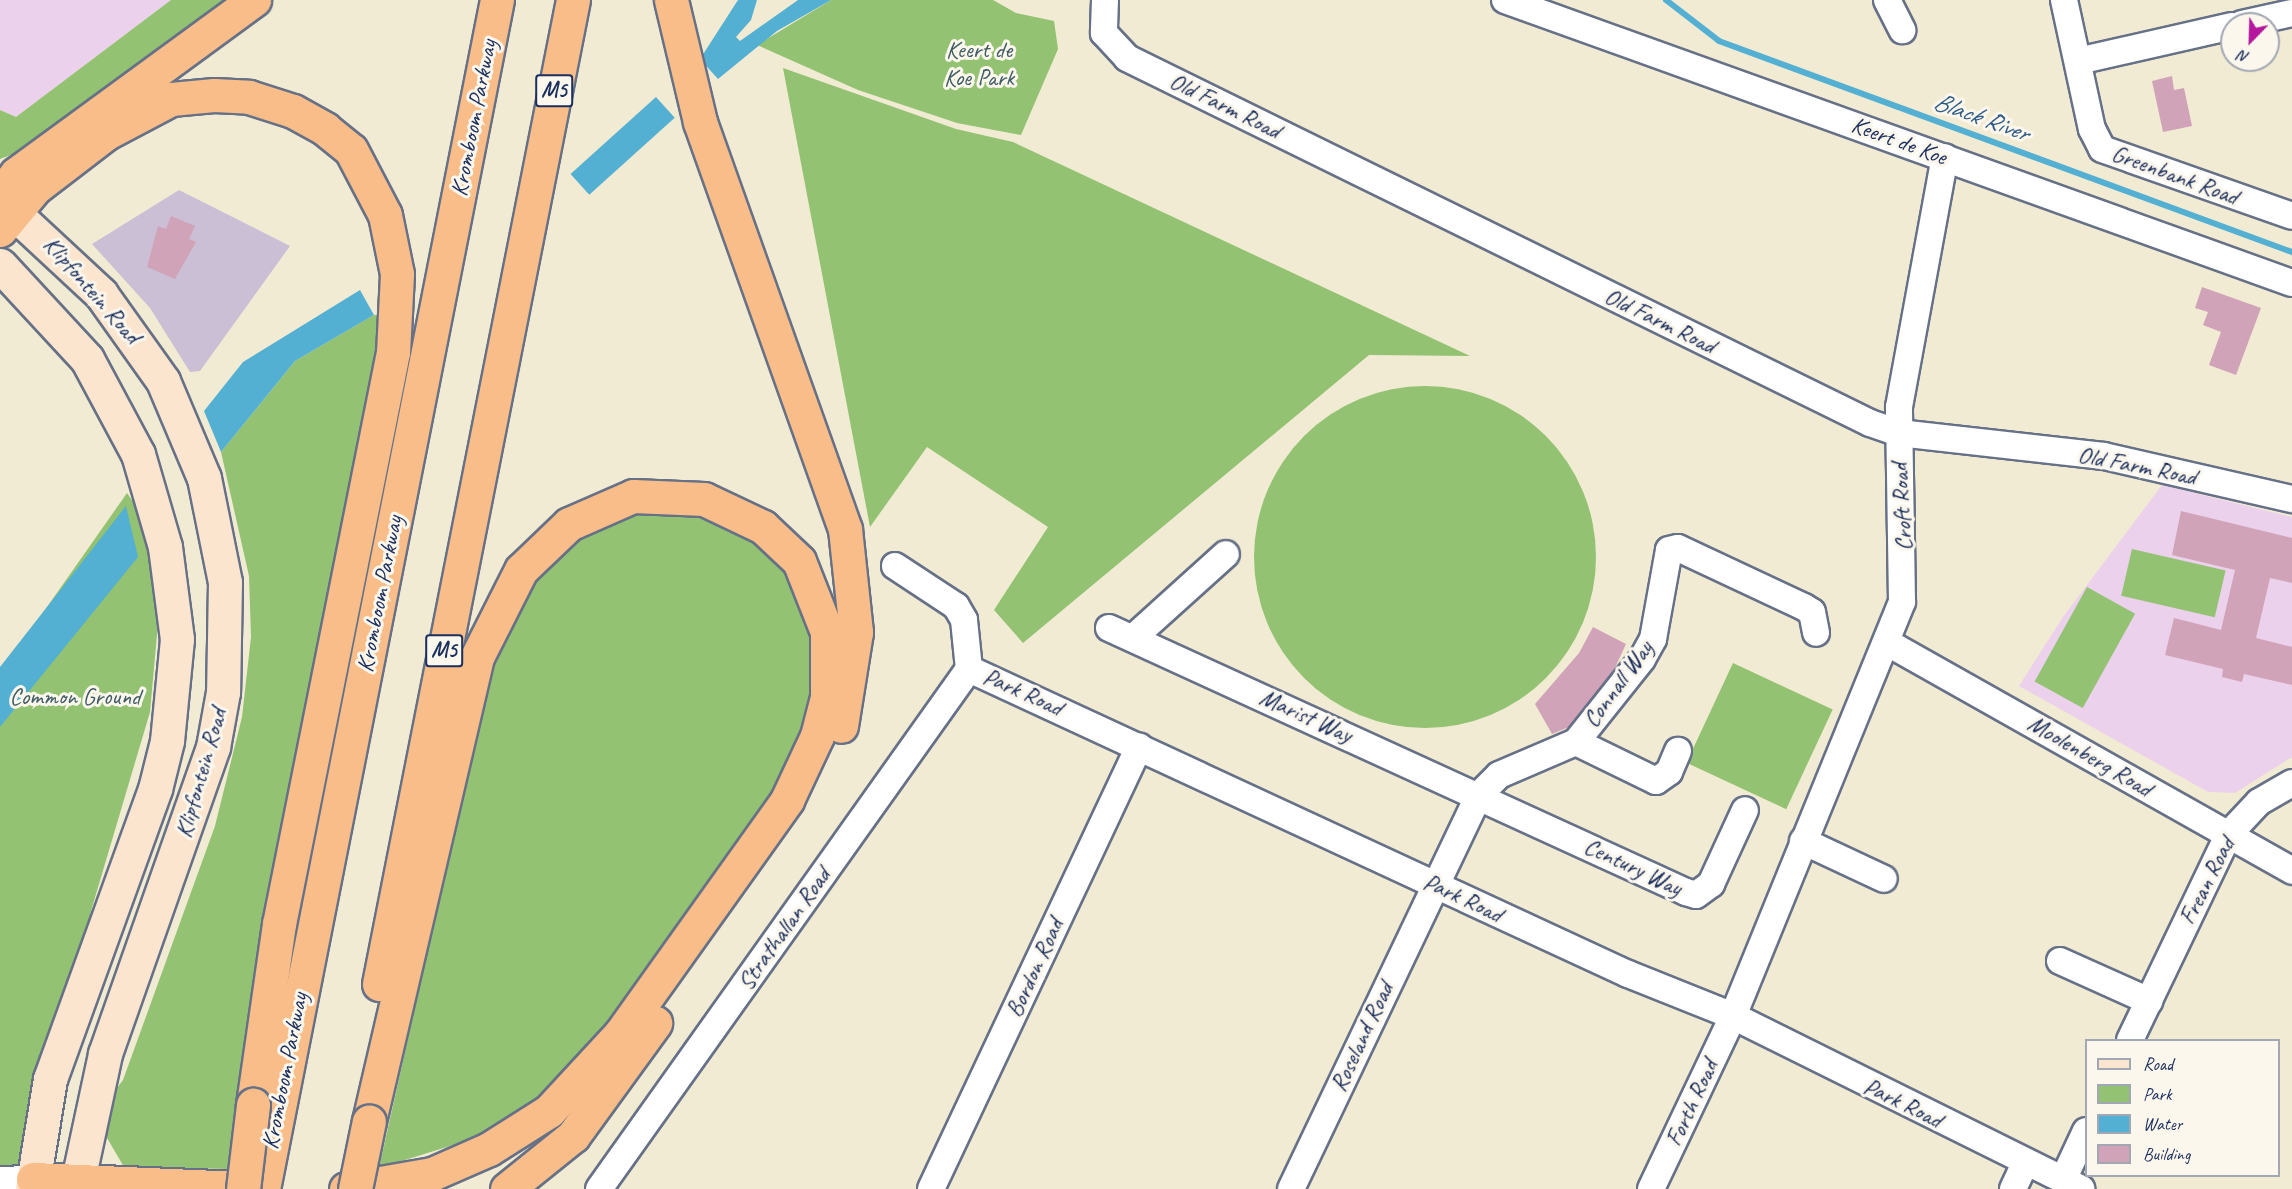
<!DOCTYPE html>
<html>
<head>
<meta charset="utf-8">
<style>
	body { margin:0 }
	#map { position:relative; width:2292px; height:1189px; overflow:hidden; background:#f2ebd3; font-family:Caveat,sans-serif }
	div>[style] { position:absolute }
	.built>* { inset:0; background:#ebd1eb }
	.industrial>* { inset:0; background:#cbbfd5 }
	.green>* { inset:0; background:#92c272; transform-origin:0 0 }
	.round { border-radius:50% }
	.water>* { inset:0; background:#54b0d2; transform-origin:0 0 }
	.stream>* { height:6px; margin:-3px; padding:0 3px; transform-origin:3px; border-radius:3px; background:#54b0d2 }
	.building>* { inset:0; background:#d0a3b8 }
	.roads { filter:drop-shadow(2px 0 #667187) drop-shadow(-2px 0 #667187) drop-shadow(0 2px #667187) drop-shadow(0 -2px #667187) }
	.street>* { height:26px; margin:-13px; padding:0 13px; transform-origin:13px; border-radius:13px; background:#fff }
	.secondary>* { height:33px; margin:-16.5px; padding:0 16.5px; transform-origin:16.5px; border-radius:16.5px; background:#fce5cf }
	.highway>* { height:33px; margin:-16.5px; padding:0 16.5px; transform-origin:16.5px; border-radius:16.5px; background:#f8bd88 }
	.bridges { filter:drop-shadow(2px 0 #667187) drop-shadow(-2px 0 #667187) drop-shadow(0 2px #667187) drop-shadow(0 -2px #667187) }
	.highway-bridge>* { height:33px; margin:-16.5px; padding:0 16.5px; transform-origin:16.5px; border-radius:16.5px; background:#f8bd88 }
	span { translate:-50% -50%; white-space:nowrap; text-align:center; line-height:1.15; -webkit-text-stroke:6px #fbf7ec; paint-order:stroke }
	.shield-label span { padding:2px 4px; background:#fbf7ec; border:2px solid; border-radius:4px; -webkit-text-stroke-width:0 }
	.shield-label { font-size:22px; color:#1b2f5e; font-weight:700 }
	.park-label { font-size:24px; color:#3f5b64 }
	.street-label { font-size:24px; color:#1b2f5e }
	.water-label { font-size:26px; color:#2f5c87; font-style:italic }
	.legend { position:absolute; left:2085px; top:1039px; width:195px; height:138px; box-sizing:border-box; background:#fbf7ec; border:2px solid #a1a7b3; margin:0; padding:8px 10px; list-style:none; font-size:18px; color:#1b2f5e }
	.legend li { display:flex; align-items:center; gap:12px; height:30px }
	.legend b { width:30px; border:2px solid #a1a7b3 }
	.north { position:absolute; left:2220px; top:12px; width:60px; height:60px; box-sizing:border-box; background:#fbf7ec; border:2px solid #a1a7b3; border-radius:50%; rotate:203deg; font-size:16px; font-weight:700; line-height:24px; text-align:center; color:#1b2f5e }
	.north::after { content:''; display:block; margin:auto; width:21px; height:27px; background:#b5179e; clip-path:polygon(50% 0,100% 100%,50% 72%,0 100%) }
</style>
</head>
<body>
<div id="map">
	<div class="built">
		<div style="clip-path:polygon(0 0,171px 0,16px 117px,0 110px)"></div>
		<div style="clip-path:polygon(2162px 485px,2292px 517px,2292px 757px,2235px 793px,2208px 792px,2019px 686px,2063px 617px)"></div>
	</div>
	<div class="industrial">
		<div style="clip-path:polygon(179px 190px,290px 246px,200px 371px,190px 372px,150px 308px,92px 244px)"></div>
	</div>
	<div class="green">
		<div style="clip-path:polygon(171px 0,231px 0,36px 146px,0 159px,0 110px,16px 117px)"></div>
		<div style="clip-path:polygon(831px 0,993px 0,1016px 13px,1054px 21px,1058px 49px,1021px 135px,957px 123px,858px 90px,757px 45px)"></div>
		<div style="clip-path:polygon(783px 68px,956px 129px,1013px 142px,1470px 356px,1369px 355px,1023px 643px,994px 610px,1048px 527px,927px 447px,870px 527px)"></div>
		<div style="clip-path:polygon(374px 315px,383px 315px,372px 383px,262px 930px,228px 1169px,124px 1167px,103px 1131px,111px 1096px,123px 1080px,215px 826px,242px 717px,251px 637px,249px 576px,221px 452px,295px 361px)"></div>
		<div class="round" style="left:1254px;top:386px;width:342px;height:342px"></div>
		<div style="clip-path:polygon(127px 493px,165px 547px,150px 712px,91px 911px,33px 1179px,0 1181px,0 674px)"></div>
		<div style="clip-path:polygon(649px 505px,724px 518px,780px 560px,811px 620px,816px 684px,790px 769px,588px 1055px,550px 1091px,476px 1138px,379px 1168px,494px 656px,516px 599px,573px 535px)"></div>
		<div style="left:2132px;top:549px;width:96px;height:48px;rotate:13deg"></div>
		<div style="left:2087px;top:587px;width:55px;height:108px;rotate:29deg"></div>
		<div style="left:1733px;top:663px;width:110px;height:110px;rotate:25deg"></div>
	</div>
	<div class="water">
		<div style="clip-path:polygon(738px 0,757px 0,751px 20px,736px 37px,740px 41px,798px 0,831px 0,777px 31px,718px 79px,700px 59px)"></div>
		<div style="left:656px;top:97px;width:28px;height:115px;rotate:48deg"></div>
		<div style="clip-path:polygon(360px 290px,374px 315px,295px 361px,221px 452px,204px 411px,243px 362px)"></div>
		<div style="clip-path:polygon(126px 506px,138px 557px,0 727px,0 667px)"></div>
	</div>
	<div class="stream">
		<div style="left:1666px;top:0;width:67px;rotate:37.7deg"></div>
		<div style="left:1719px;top:41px;width:611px;rotate:20.22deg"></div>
	</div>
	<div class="building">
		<div style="clip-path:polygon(2172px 76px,2174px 90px,2184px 88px,2192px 126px,2163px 132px,2152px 81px)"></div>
		<div style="clip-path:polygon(171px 216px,195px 226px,189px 239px,196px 242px,175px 279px,147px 267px,158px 226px,166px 229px)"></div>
		<div style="clip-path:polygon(2202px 287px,2261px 308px,2236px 375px,2209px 365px,2221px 332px,2203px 325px,2208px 312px,2195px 308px)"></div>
		<div style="clip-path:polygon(2181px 511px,2292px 538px,2292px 583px,2270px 578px,2256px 638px,2292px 647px,2292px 685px,2244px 674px,2242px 682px,2222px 677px,2223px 669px,2165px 655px,2174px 618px,2221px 630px,2235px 570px,2172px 555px)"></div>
		<div style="clip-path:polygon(1593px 627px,1626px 644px,1614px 670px,1569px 727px,1552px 734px,1535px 704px,1579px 653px)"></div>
	</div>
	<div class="roads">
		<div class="street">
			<div style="left:1105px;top:0;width:33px;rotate:92deg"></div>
			<div style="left:1104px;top:33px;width:34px;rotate:47deg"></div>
			<div style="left:1127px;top:58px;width:828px;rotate:26.16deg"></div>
			<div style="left:1870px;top:423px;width:31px;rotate:19deg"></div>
			<div style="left:1899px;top:433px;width:206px;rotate:6.4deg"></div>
			<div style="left:2104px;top:456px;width:193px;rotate:12.9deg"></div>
			<div style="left:1505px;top:0;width:836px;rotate:19.78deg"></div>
			<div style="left:1887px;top:0;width:34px;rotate:63deg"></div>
			<div style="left:2064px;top:0;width:132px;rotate:77.8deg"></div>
			<div style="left:2092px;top:129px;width:22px;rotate:63deg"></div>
			<div style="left:2102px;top:149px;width:201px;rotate:19.4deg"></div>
			<div style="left:2242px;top:24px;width:51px;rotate:-12.4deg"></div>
			<div style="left:2078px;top:61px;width:158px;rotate:-12.8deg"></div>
			<div style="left:895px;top:566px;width:73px;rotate:33.3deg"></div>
			<div style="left:956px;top:606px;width:16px;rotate:60deg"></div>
			<div style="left:964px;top:620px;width:49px;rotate:84.2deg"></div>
			<div style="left:1109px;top:628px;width:635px;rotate:24.59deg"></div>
			<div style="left:1686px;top:892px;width:10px;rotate:17deg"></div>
			<div style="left:1696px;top:895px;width:19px;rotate:-36deg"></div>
			<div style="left:1711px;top:884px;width:81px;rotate:-65.3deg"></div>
			<div style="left:1133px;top:638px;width:125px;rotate:-42.1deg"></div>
			<div style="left:1888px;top:643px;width:464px;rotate:29.4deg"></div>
			<div style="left:969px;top:669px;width:726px;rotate:24.84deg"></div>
			<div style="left:1628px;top:974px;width:113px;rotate:21.8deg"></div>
			<div style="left:1733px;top:1016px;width:389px;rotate:26.4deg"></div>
			<div style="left:1576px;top:742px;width:89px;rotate:26deg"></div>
			<div style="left:1656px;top:781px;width:16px;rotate:-35deg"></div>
			<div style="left:1669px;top:772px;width:23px;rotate:-67deg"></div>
			<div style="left:1803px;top:841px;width:89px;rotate:25.1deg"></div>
			<div style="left:2060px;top:961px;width:98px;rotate:24.2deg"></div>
			<div style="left:2130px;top:1040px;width:227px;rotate:-64.4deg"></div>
			<div style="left:2228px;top:835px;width:45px;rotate:-46.8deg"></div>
			<div style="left:2259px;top:802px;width:38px;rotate:-30deg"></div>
			<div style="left:0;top:1180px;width:33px;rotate:-2deg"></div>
			<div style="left:2063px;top:1180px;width:54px;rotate:-64.9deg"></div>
			<div style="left:599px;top:1189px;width:638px;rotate:-54.57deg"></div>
			<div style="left:931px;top:1189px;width:489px;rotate:-64.8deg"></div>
			<div style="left:1291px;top:1189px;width:437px;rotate:-64.5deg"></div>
			<div style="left:1479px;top:795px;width:28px;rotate:-45deg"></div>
			<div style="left:1499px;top:775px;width:84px;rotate:-23.2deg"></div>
			<div style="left:1576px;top:742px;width:106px;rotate:-51.5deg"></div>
			<div style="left:1642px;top:659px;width:23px;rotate:-61deg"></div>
			<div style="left:1653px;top:639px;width:90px;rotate:-79.8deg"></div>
			<div style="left:1669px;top:550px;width:9px;rotate:-13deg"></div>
			<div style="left:1678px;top:548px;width:139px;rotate:25.1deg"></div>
			<div style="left:1804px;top:607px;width:9px;rotate:32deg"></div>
			<div style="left:1812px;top:612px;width:21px;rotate:79deg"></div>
			<div style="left:1651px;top:1189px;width:191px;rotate:-64.6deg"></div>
			<div style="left:1733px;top:1016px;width:447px;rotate:-67.8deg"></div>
			<div style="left:1902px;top:602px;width:195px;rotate:-90.9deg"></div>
			<div style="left:1899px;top:407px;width:254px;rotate:-79.6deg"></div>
			<div style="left:2013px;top:1189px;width:29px;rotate:-65deg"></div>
		</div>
		<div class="secondary">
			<div style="left:0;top:200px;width:138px;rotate:42.9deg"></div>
			<div style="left:101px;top:294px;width:107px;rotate:54.5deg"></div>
			<div style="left:163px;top:381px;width:105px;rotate:67.1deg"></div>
			<div style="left:204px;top:478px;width:106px;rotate:78.6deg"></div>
			<div style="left:225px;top:582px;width:110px;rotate:91deg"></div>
			<div style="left:223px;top:692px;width:56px;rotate:100.3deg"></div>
			<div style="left:213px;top:747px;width:325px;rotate:109.4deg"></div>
			<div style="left:105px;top:1054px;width:138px;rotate:102.1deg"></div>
			<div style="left:0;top:265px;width:128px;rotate:47.2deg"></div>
			<div style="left:87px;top:359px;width:108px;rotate:61.8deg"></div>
			<div style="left:138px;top:454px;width:97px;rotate:73.8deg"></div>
			<div style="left:165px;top:547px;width:93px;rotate:82.6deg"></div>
			<div style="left:177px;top:639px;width:102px;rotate:95.6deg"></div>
			<div style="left:167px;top:741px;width:49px;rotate:104deg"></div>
			<div style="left:155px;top:789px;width:308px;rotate:109.9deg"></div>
			<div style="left:50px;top:1079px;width:111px;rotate:99.3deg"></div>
		</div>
		<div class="highway">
			<div style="left:671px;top:0;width:125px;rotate:76.6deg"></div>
			<div style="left:700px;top:122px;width:432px;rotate:70.4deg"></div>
			<div style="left:845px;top:529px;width:104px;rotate:83.9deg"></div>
			<div style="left:856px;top:632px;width:95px;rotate:99.1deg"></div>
			<div style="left:0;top:194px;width:26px;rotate:-51deg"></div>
			<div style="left:16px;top:174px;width:295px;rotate:-36.2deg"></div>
			<div style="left:0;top:230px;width:55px;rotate:-50.2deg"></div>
			<div style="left:35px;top:188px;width:88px;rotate:-37.6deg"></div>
			<div style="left:105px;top:134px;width:75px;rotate:-27.9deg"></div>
			<div style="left:171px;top:99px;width:43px;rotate:-5.3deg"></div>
			<div style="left:214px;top:95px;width:35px;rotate:3deg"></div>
			<div style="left:249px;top:97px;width:46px;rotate:17.7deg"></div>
			<div style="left:293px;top:111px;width:37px;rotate:29deg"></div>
			<div style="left:325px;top:129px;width:33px;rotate:39deg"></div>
			<div style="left:351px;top:150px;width:73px;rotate:62.4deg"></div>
			<div style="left:385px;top:215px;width:60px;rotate:78.5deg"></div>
			<div style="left:397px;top:274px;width:78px;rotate:92.9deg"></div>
			<div style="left:393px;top:352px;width:583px;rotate:101.27deg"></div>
			<div style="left:279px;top:924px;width:183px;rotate:98.2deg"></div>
			<div style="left:379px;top:984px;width:1003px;rotate:-78.85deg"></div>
			<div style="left:33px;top:1179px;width:228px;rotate:2.5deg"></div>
			<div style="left:263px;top:1189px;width:1212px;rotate:-78.87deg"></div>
			<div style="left:346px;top:1189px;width:87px;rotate:-9.9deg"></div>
			<div style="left:432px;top:1174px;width:62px;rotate:-23.7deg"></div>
			<div style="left:489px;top:1149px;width:71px;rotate:-32.3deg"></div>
			<div style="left:549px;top:1111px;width:106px;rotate:-47.3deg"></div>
			<div style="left:621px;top:1033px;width:286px;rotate:-54.5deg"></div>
			<div style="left:787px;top:800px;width:71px;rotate:-64.9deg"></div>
			<div style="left:817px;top:736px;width:40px;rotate:-75.6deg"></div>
			<div style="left:827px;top:697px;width:65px;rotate:-90deg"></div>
			<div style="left:827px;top:632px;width:76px;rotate:-111.5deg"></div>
			<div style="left:799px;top:561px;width:50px;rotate:-136.6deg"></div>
			<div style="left:763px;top:527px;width:65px;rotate:-154.6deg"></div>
			<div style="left:704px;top:499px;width:71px;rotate:-177.6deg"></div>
			<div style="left:633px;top:496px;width:70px;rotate:156.4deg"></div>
			<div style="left:569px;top:524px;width:66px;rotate:136.2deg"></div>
			<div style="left:521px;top:570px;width:97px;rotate:116.8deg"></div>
			<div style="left:477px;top:657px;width:476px;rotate:103.1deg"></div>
			<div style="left:507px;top:1189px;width:85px;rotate:-38.8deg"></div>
			<div style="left:573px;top:1136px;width:140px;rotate:-54deg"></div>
		</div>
	</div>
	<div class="bridges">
		<div class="highway-bridge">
			<div style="left:243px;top:1189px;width:85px;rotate:-83.2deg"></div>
			<div style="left:355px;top:1189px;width:69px;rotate:-78.4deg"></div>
		</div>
	</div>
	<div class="shield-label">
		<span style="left:554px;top:91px">M5</span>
		<span style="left:444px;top:651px">M5</span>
	</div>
	<div class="park-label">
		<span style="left:979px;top:64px">Keert de<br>Koe Park</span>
		<span style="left:75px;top:697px">Common Ground</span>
	</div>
	<div class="street-label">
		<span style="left:1225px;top:106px;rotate:26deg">Old Farm Road</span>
		<span style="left:474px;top:118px;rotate:-79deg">Kromboom Parkway</span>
		<span style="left:1899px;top:141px;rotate:20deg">Keert de Koe</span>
		<span style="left:2175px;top:175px;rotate:20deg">Greenbank Road</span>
		<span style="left:92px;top:290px;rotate:49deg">Klipfontein Road</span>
		<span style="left:1660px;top:321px;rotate:26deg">Old Farm Road</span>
		<span style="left:2137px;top:466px;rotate:11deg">Old Farm Road</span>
		<span style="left:1902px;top:507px;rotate:-93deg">Croft Road</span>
		<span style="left:380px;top:594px;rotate:-79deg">Kromboom Parkway</span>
		<span style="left:1618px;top:684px;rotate:-54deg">Connall Way</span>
		<span style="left:1023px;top:692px;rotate:24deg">Park Road</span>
		<span style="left:1306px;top:716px;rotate:24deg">Marist Way</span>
		<span style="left:2090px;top:756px;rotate:30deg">Moolenberg Road</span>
		<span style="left:201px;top:773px;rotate:-74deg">Klipfontein Road</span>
		<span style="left:1633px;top:867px;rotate:25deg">Century Way</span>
		<span style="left:2207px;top:881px;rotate:-63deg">Frean Road</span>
		<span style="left:1463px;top:898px;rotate:25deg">Park Road</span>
		<span style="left:784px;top:929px;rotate:-55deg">Strathallan Road</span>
		<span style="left:1035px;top:968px;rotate:-65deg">Bordon Road</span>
		<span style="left:1362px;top:1037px;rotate:-65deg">Roseland Road</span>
		<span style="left:285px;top:1071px;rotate:-79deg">Kromboom Parkway</span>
		<span style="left:1692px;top:1103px;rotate:-65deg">Forth Road</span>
		<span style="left:1903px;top:1103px;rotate:26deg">Park Road</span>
	</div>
	<div class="water-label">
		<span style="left:1981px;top:117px;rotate:20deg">Black River</span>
	</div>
	<ul class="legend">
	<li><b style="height:8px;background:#fce5cf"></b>Road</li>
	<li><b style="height:16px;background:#92c272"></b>Park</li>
	<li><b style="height:16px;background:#54b0d2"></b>Water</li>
	<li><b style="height:16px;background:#d0a3b8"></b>Building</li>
	</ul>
	<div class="north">N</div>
</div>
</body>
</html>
